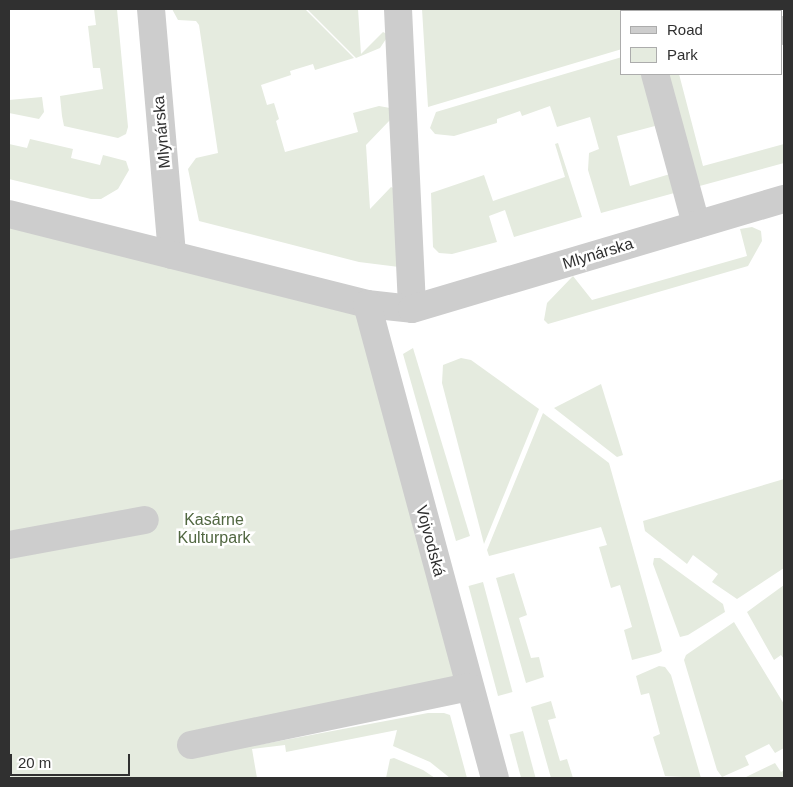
<!DOCTYPE html>
<html>
<head>
<meta charset="utf-8">
<style>
	body { margin:0 }
	#map { position:relative; width:793px; height:787px; overflow:hidden; background:#fff; font-family:Helvetica,sans-serif }
	div>[style] { position:absolute }
	.green>* { inset:0; background:#e5ebdf; transform-origin:0 0 }
	.minor>* { height:28px; margin:-14px; padding:0 14px; transform-origin:14px; border-radius:14px; background:#cdcdcd }
	span { translate:-50% -50%; white-space:nowrap; text-align:center; line-height:1.15; -webkit-text-stroke:5px #fff; paint-order:stroke }
	.street-label { font-size:16px; color:#303030 }
	.park-label { font-size:16px; color:#516741 }
	.frame { position:absolute; inset:0; border:10px solid #303030; pointer-events:none }
	.legend { position:absolute; left:620px; top:10px; width:162px; height:65px; box-sizing:border-box; background:#fff; border:1px solid #acacac; margin:0; padding:6px 9px; list-style:none; font-size:15px; color:#303030 }
	.legend li { display:flex; align-items:center; gap:10px; height:25px }
	.legend b { width:25px; border:1px solid #acacac }
	.scale { position:absolute; left:10px; top:754px; width:120px; height:22px; box-sizing:border-box; border:2px solid #303030; border-top:0; padding-left:6px; font-size:15px; line-height:18px; white-space:nowrap; color:#303030; -webkit-text-stroke:4px #fff; paint-order:stroke }
</style>
</head>
<body>
<div id="map">
	<div class="green">
		<div style="clip-path:polygon(94px 9px,117px 9px,128px 127px,126px 134px,118px 138px,64px 126px,62px 116px,60px 96px,103px 89px,100px 68px,93px 68px,88px 26px,96px 25px)"></div>
		<div style="clip-path:polygon(172px 9px,305px 9px,354px 58px,315px 70px,313px 64px,290px 71px,291px 75px,261px 85px,267px 105px,274px 103px,279px 119px,276px 121px,285px 152px,358px 132px,353px 113px,379px 106px,390px 108px,390px 120px,366px 145px,370px 209px,391px 187px,395px 189px,399px 267px,359px 262px,199px 221px,188px 169px,196px 158px,218px 153px,199px 25px,196px 21px,178px 20px)"></div>
		<div style="clip-path:polygon(307px 9px,358px 9px,361px 54px,383px 32px,387px 34px,386px 39px,380px 48px,356px 58px)"></div>
		<div style="clip-path:polygon(422px 9px,625px 9px,626px 11px,622px 11px,622px 49px,428px 107px)"></div>
		<div style="clip-path:polygon(643px 9px,725px 9px,725px 11px)"></div>
		<div style="clip-path:polygon(evenodd,622px 57px,622px 74px,644px 74px,678px 192px,601px 213px,588px 170px,589px 153px,599px 149px,590px 117px,557px 127px,550px 106px,522px 116px,520px 111px,497px 119px,497px 123px,454px 136px,435px 134px,430px 128px,436px 112px,622px 57px,655px 126px,670px 174px,630px 186px,617px 136px,655px 126px)"></div>
		<div style="clip-path:polygon(663px 74px,679px 74px,703px 166px,784px 144px,784px 163px,696px 187px)"></div>
		<div style="clip-path:polygon(42px 97px,44px 112px,39px 119px,9px 113px,9px 100px)"></div>
		<div style="clip-path:polygon(30px 139px,73px 149px,71px 158px,100px 165px,103px 155px,126px 161px,129px 170px,118px 189px,101px 199px,91px 199px,9px 179px,9px 144px,27px 148px)"></div>
		<div style="clip-path:polygon(558px 143px,582px 217px,514px 237px,505px 210px,489px 216px,497px 242px,452px 254px,439px 253px,433px 247px,431px 193px,484px 175px,493px 201px,565px 177px,555px 144px)"></div>
		<div style="clip-path:polygon(9px 214px,367px 304px,469px 687px,249px 733px,252px 746px,428px 713px,444px 713px,450px 715px,467px 778px,450px 778px,430px 762px,393px 746px,397px 730px,286px 752px,285px 745px,252px 749px,257px 778px,9px 778px)"></div>
		<div style="clip-path:polygon(752px 227px,761px 231px,762px 241px,748px 266px,548px 324px,544px 320px,547px 303px,573px 276px,592px 300px,747px 256px,740px 229px)"></div>
		<div style="clip-path:polygon(413px 348px,470px 536px,456px 541px,403px 354px)"></div>
		<div style="clip-path:polygon(461px 358px,471px 360px,539px 409px,484px 544px,442px 383px,443px 365px)"></div>
		<div style="clip-path:polygon(601px 384px,623px 455px,617px 457px,554px 408px)"></div>
		<div style="clip-path:polygon(543px 413px,609px 463px,662px 651px,659px 653px,632px 660px,624px 630px,632px 627px,620px 585px,611px 588px,599px 547px,607px 545px,601px 527px,489px 556px,487px 550px)"></div>
		<div style="clip-path:polygon(784px 479px,784px 568px,737px 599px,712px 582px,718px 574px,693px 555px,687px 564px,645px 531px,643px 521px)"></div>
		<div style="clip-path:polygon(654px 558px,660px 558px,723px 604px,725px 612px,688px 635px,680px 637px,653px 564px)"></div>
		<div style="clip-path:polygon(514px 573px,527px 615px,519px 618px,531px 658px,539px 657px,544px 677px,526px 683px,496px 578px)"></div>
		<div style="left:483px;top:582px;width:114px;height:15px;rotate:75deg"></div>
		<div style="clip-path:polygon(784px 585px,784px 659px,781px 655px,774px 660px,747px 612px)"></div>
		<div style="clip-path:polygon(734px 622px,784px 704px,784px 748px,775px 753px,769px 744px,745px 756px,749px 765px,722px 777px,717px 770px,684px 660px,686px 655px)"></div>
		<div style="clip-path:polygon(659px 666px,665px 667px,671px 675px,701px 778px,665px 776px,653px 737px,660px 734px,649px 693px,641px 695px,636px 676px)"></div>
		<div style="clip-path:polygon(551px 701px,556px 718px,548px 720px,560px 761px,567px 759px,573px 778px,551px 778px,531px 707px)"></div>
		<div style="left:523px;top:731px;width:49px;height:14px;rotate:75deg"></div>
		<div style="clip-path:polygon(394px 758px,423px 770px,435px 778px,386px 778px,390px 759px)"></div>
		<div style="clip-path:polygon(775px 763px,781px 772px,784px 770px,784px 778px,744px 778px)"></div>
	</div>
	<div class="minor">
		<div style="left:151px;top:9px;width:247px;rotate:85.1deg"></div>
		<div style="left:398px;top:9px;width:300px;rotate:87.3deg"></div>
		<div style="left:635px;top:9px;width:2px;rotate:63deg"></div>
		<div style="left:756px;top:9px;width:3px;rotate:45deg"></div>
		<div style="left:782px;top:30px;width:2px;rotate:27deg"></div>
		<div style="left:655px;top:74px;width:156px;rotate:74.7deg"></div>
		<div style="left:9px;top:214px;width:369px;rotate:14.1deg"></div>
		<div style="left:367px;top:304px;width:45px;rotate:6.3deg"></div>
		<div style="left:412px;top:309px;width:388px;rotate:-16.5deg"></div>
		<div style="left:367px;top:304px;width:491px;rotate:74.9deg"></div>
		<div style="left:9px;top:545px;width:138px;rotate:-10.4deg"></div>
		<div style="left:191px;top:745px;width:284px;rotate:-11.8deg"></div>
	</div>
	<div class="street-label">
		<span style="left:162px;top:132px;rotate:-95deg">Mlynárska</span>
		<span style="left:598px;top:254px;rotate:-17deg">Mlynárska</span>
		<span style="left:430px;top:541px;rotate:75deg">Vojvodská</span>
	</div>
	<div class="park-label">
		<span style="left:214px;top:529px">Kasárne<br>Kulturpark</span>
	</div>
	<div class="frame"></div>
	<ul class="legend">
	<li><b style="height:6px;background:#cdcdcd"></b>Road</li>
	<li><b style="height:14px;background:#e5ebdf"></b>Park</li>
	</ul>
	<div class="scale">20 m</div>
</div>
</body>
</html>
